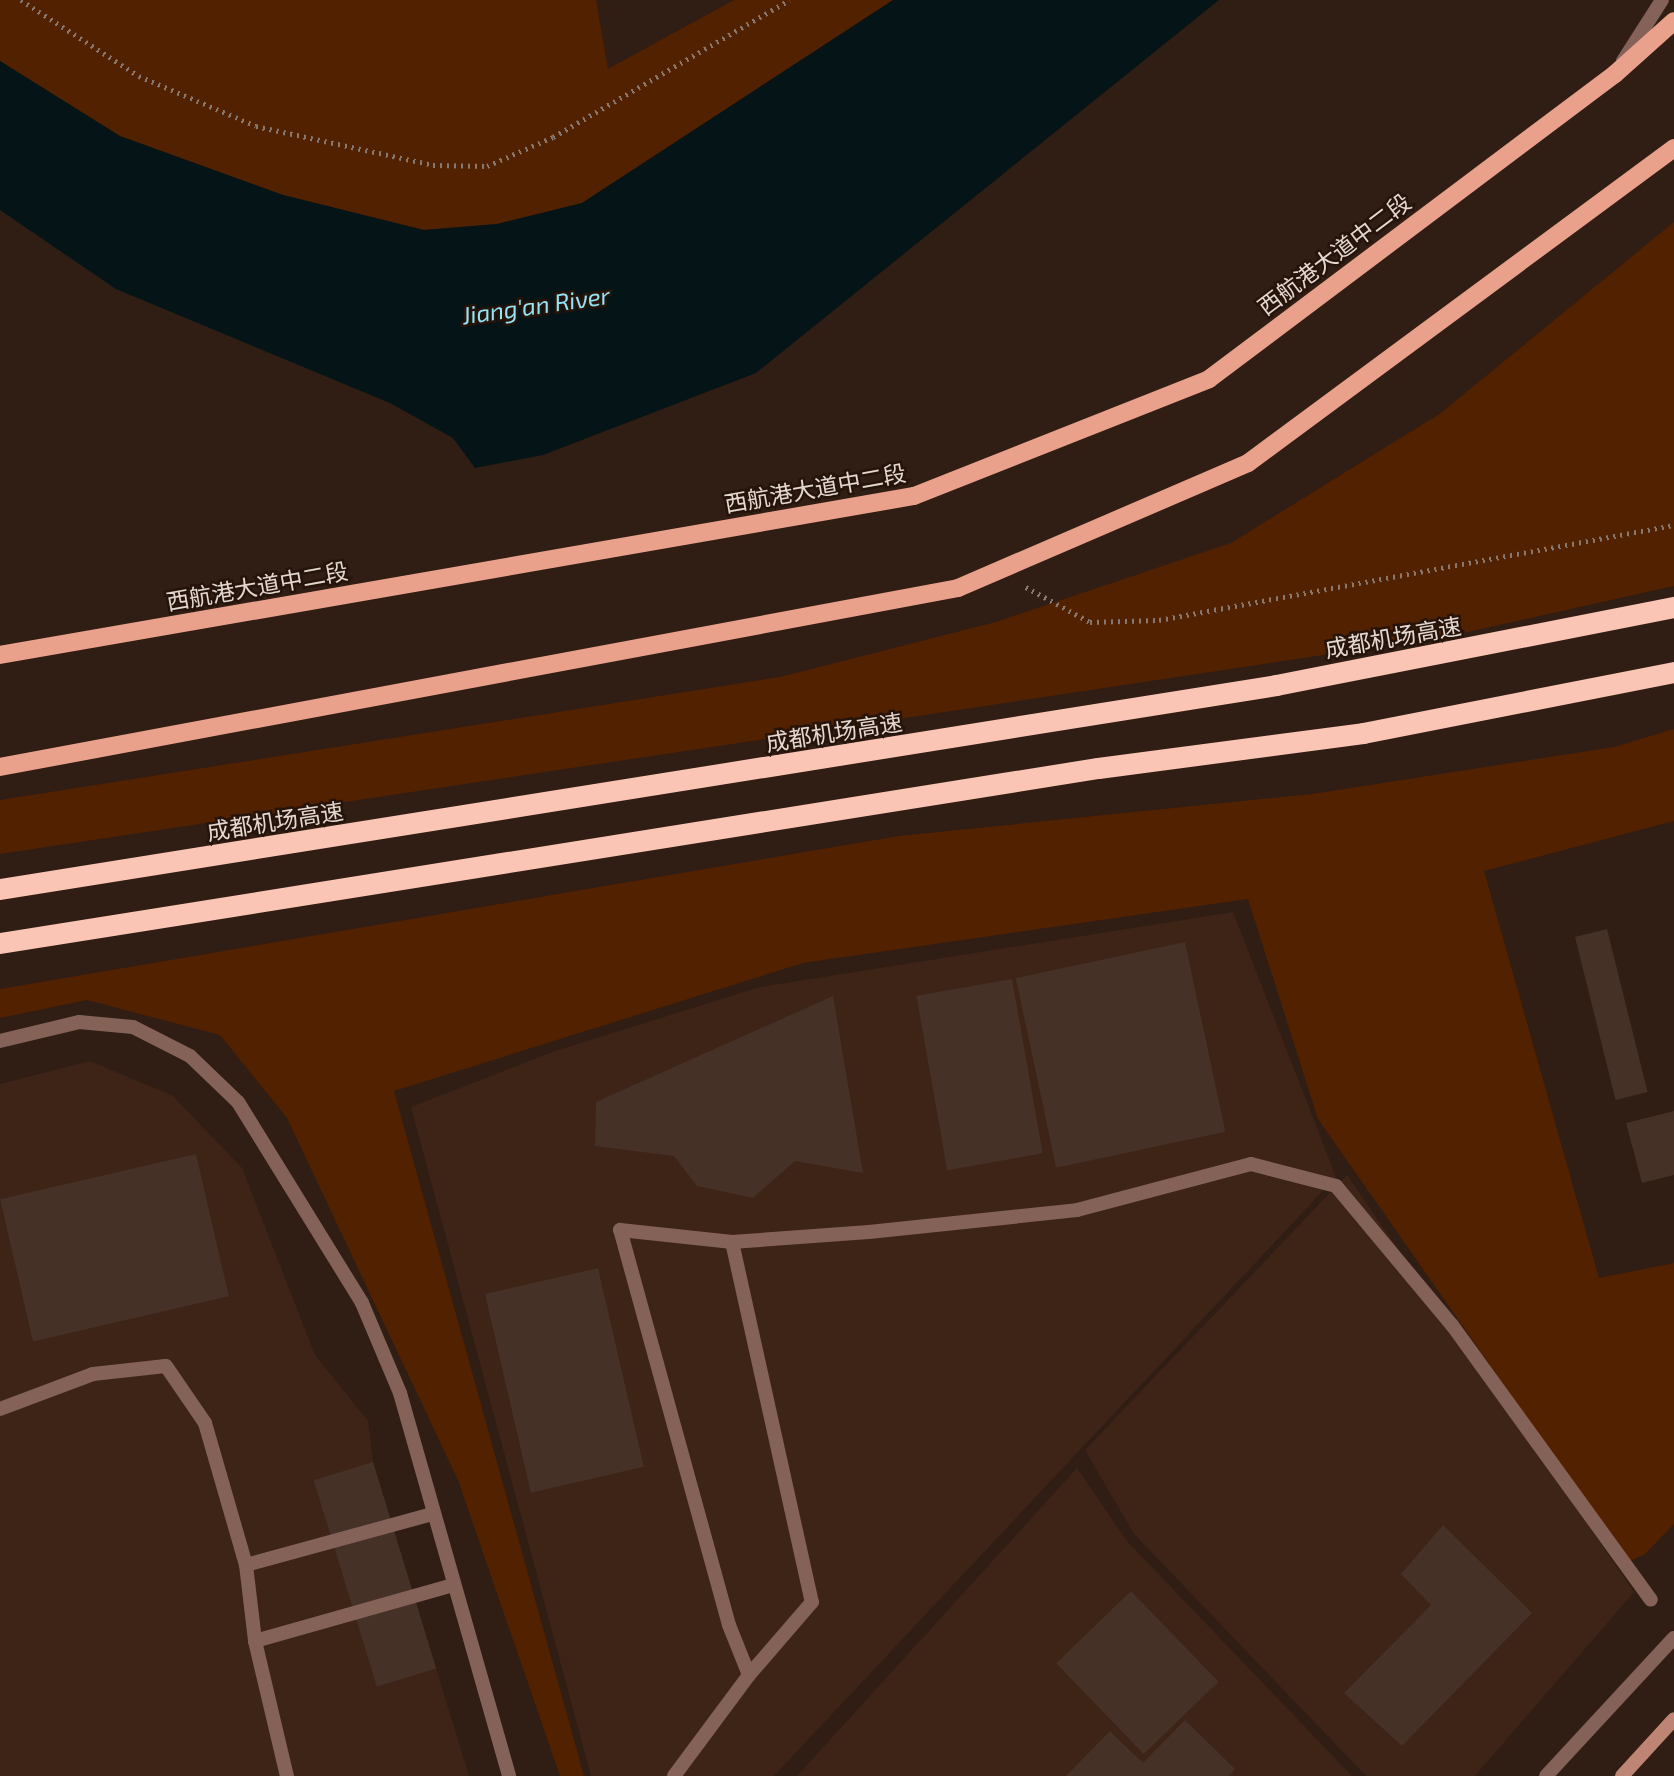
<!DOCTYPE html>
<html>
<head>
<meta charset="utf-8">
<style>
	body { margin:0 }
	#map { position:relative; width:1674px; height:1776px; overflow:hidden; background:#301d13; font-family:"Exo 2","Noto Sans SC",sans-serif }
	div>[style] { position:absolute }
	.built>* { inset:0; background:#3d2416 }
	.green>* { inset:0; background:#522100 }
	.water>* { inset:0; background:#051417 }
	.building>* { inset:0; background:#453126; transform-origin:0 0 }
	.path>* { height:4.5px; margin-top:-2.25px; transform-origin:0; background:repeating-linear-gradient(90deg,#887870 0 2px,transparent 0 7px) }
	.service>* { height:14px; margin:-7px; padding:0 7px; transform-origin:7px; border-radius:7px; background:#856257 }
	.minor>* { height:14px; margin:-7px; padding:0 7px; transform-origin:7px; border-radius:7px; background:#856257 }
	.tertiary>* { height:14px; margin:-7px; padding:0 7px; transform-origin:7px; border-radius:7px; background:#856257 }
	.secondary>* { height:14px; margin:-7px; padding:0 7px; transform-origin:7px; border-radius:7px; background:#be8575 }
	.primary>* { height:18px; margin:-9px; padding:0 9px; transform-origin:9px; border-radius:9px; background:#eaa18b }
	.motorway>* { height:21px; margin:-10.5px; padding:0 10.5px; transform-origin:10.5px; border-radius:10.5px; background:#fac5b5 }
	span { translate:-50% -50%; white-space:nowrap; text-align:center; line-height:1.15; -webkit-text-stroke:5px #26140a; paint-order:stroke }
	.street-label { font-size:23px; color:#e5d8d1 }
	.water-label { font-size:24px; color:#92e4f7; font-style:italic }
</style>
</head>
<body>
<div id="map">
	<div class="built">
		<div style="clip-path:polygon(1233px 912px,1336px 1177px,774px 1776px,591px 1776px,411px 1107px,555px 1051px,760px 987px)"></div>
		<div style="clip-path:polygon(90px 1061px,173px 1096px,242px 1168px,315px 1355px,368px 1421px,373px 1462px,469px 1776px,0 1776px,0 1084px)"></div>
		<div style="clip-path:polygon(1347px 1175px,1634px 1592px,1475px 1776px,1366px 1776px,1134px 1534px,1085px 1450px)"></div>
		<div style="clip-path:polygon(1077px 1468px,1127px 1541px,1352px 1776px,797px 1776px)"></div>
	</div>
	<div class="green">
		<div style="clip-path:polygon(0 0,596px 0,608px 69px,734px 0,893px 0,582px 203px,497px 224px,424px 230px,283px 195px,119px 136px,0 61px)"></div>
		<div style="clip-path:polygon(1674px 222px,1674px 586px,1450px 636px,0 854px,0 800px,780px 677px,996px 622px,1231px 543px,1441px 413px)"></div>
		<div style="clip-path:polygon(1674px 729px,1674px 821px,1484px 871px,1599px 1278px,1674px 1263px,1674px 1524px,1645px 1554px,1628px 1562px,1318px 1119px,1248px 899px,803px 963px,394px 1091px,584px 1776px,560px 1776px,458px 1480px,287px 1118px,220px 1035px,87px 1000px,0 1018px,0 989px,899px 836px,1312px 794px,1614px 747px)"></div>
	</div>
	<div class="water">
		<div style="clip-path:polygon(893px 0,1219px 0,756px 373px,543px 455px,475px 468px,453px 438px,390px 403px,116px 289px,0 210px,0 61px,120px 136px,283px 195px,424px 230px,497px 224px,582px 203px)"></div>
	</div>
	<div class="building">
		<div style="left:1607px;top:929px;width:168px;height:33px;rotate:76deg"></div>
		<div style="left:1185px;top:942px;width:194px;height:173px;rotate:78deg"></div>
		<div style="left:1012px;top:979px;width:177px;height:97px;rotate:80deg"></div>
		<div style="clip-path:polygon(833px 996px,863px 1173px,795px 1161px,753px 1198px,697px 1186px,674px 1156px,595px 1146px,596px 1102px)"></div>
		<div style="clip-path:polygon(1674px 1111px,1674px 1175px,1642px 1183px,1626px 1123px)"></div>
		<div style="left:196px;top:1154px;width:146px;height:201px;rotate:77deg"></div>
		<div style="left:598px;top:1268px;width:204px;height:116px;rotate:77deg"></div>
		<div style="left:373px;top:1462px;width:216px;height:62px;rotate:73deg"></div>
		<div style="clip-path:polygon(1443px 1525px,1532px 1613px,1402px 1746px,1344px 1693px,1431px 1605px,1401px 1574px)"></div>
		<div style="left:1131px;top:1591px;width:126px;height:104px;rotate:46deg"></div>
		<div style="clip-path:polygon(1185px 1720px,1235px 1769px,1229px 1776px,1066px 1776px,1110px 1731px,1143px 1763px)"></div>
	</div>
	<div class="path">
		<div style="left:21px;top:0;width:140px;rotate:32.8deg"></div>
		<div style="left:139px;top:76px;width:127px;rotate:23.1deg"></div>
		<div style="left:256px;top:126px;width:181px;rotate:12.4deg"></div>
		<div style="left:433px;top:165px;width:54px;rotate:1.1deg"></div>
		<div style="left:487px;top:166px;width:72px;rotate:-23.7deg"></div>
		<div style="left:553px;top:137px;width:273px;rotate:-30.1deg"></div>
		<div style="left:1026px;top:587px;width:73px;rotate:28.7deg"></div>
		<div style="left:1090px;top:622px;width:69px;rotate:-1.7deg"></div>
		<div style="left:1159px;top:620px;width:524px;rotate:-10.45deg"></div>
	</div>
	<div class="service">
		<div style="left:732px;top:1242px;width:369px;rotate:77.5deg"></div>
		<div style="left:812px;top:1602px;width:96px;rotate:130.8deg"></div>
		<div style="left:0;top:1409px;width:99px;rotate:-20.6deg"></div>
		<div style="left:93px;top:1374px;width:73px;rotate:-6.3deg"></div>
		<div style="left:166px;top:1366px;width:69px;rotate:55.6deg"></div>
		<div style="left:205px;top:1423px;width:148px;rotate:73.9deg"></div>
		<div style="left:246px;top:1565px;width:77px;rotate:83.2deg"></div>
		<div style="left:255px;top:1641px;width:139px;rotate:76.7deg"></div>
		<div style="left:246px;top:1565px;width:194px;rotate:-15.3deg"></div>
		<div style="left:255px;top:1641px;width:206px;rotate:-15.8deg"></div>
		<div style="left:674px;top:1776px;width:126px;rotate:-53.4deg"></div>
		<div style="left:749px;top:1675px;width:54px;rotate:-111.8deg"></div>
		<div style="left:729px;top:1625px;width:410px;rotate:-105.4deg"></div>
		<div style="left:620px;top:1230px;width:113px;rotate:6.1deg"></div>
		<div style="left:732px;top:1242px;width:137px;rotate:-4.2deg"></div>
		<div style="left:869px;top:1232px;width:209px;rotate:-6deg"></div>
		<div style="left:1077px;top:1210px;width:180px;rotate:-14.8deg"></div>
		<div style="left:1251px;top:1164px;width:88px;rotate:14.5deg"></div>
		<div style="left:1336px;top:1186px;width:181px;rotate:50.2deg"></div>
		<div style="left:1452px;top:1325px;width:339px;rotate:54.1deg"></div>
	</div>
	<div class="minor">
		<div style="left:1623px;top:61px;width:72px;rotate:-57.4deg"></div>
		<div style="left:0;top:1041px;width:81px;rotate:-13.5deg"></div>
		<div style="left:79px;top:1022px;width:54px;rotate:5.3deg"></div>
		<div style="left:133px;top:1027px;width:64px;rotate:27deg"></div>
		<div style="left:190px;top:1056px;width:66px;rotate:43.8deg"></div>
		<div style="left:238px;top:1102px;width:236px;rotate:58.3deg"></div>
		<div style="left:362px;top:1303px;width:98px;rotate:67.1deg"></div>
		<div style="left:400px;top:1393px;width:398px;rotate:74.1deg"></div>
	</div>
	<div class="tertiary">
		<div style="left:1546px;top:1776px;width:188px;rotate:-47.2deg"></div>
	</div>
	<div class="secondary">
		<div style="left:1622px;top:1776px;width:77px;rotate:-47.6deg"></div>
	</div>
	<div class="primary">
		<div style="left:0;top:655px;width:928px;rotate:-9.87deg"></div>
		<div style="left:914px;top:496px;width:317px;rotate:-21.6deg"></div>
		<div style="left:1209px;top:379px;width:508px;rotate:-36.92deg"></div>
		<div style="left:1615px;top:74px;width:79px;rotate:-41.9deg"></div>
		<div style="left:0;top:767px;width:975px;rotate:-10.58deg"></div>
		<div style="left:958px;top:588px;width:316px;rotate:-23.3deg"></div>
		<div style="left:1248px;top:463px;width:530px;rotate:-36.48deg"></div>
	</div>
	<div class="motorway">
		<div style="left:0;top:889px;width:1292px;rotate:-9.08deg"></div>
		<div style="left:1276px;top:685px;width:406px;rotate:-11.1deg"></div>
		<div style="left:0;top:943px;width:1112px;rotate:-9.06deg"></div>
		<div style="left:1098px;top:768px;width:267px;rotate:-7.5deg"></div>
		<div style="left:1363px;top:733px;width:317px;rotate:-11.1deg"></div>
	</div>
	<div class="street-label">
		<span style="left:1334px;top:254px;rotate:-37deg">西航港大道中二段</span>
		<span style="left:815px;top:488px;rotate:-10deg">西航港大道中二段</span>
		<span style="left:257px;top:586px;rotate:-10deg">西航港大道中二段</span>
		<span style="left:1393px;top:637px;rotate:-10deg">成都机场高速</span>
		<span style="left:834px;top:732px;rotate:-9deg">成都机场高速</span>
		<span style="left:275px;top:821px;rotate:-9deg">成都机场高速</span>
	</div>
	<div class="water-label">
		<span style="left:536px;top:305px;rotate:-8deg">Jiang'an River</span>
	</div>
</div>
</body>
</html>
